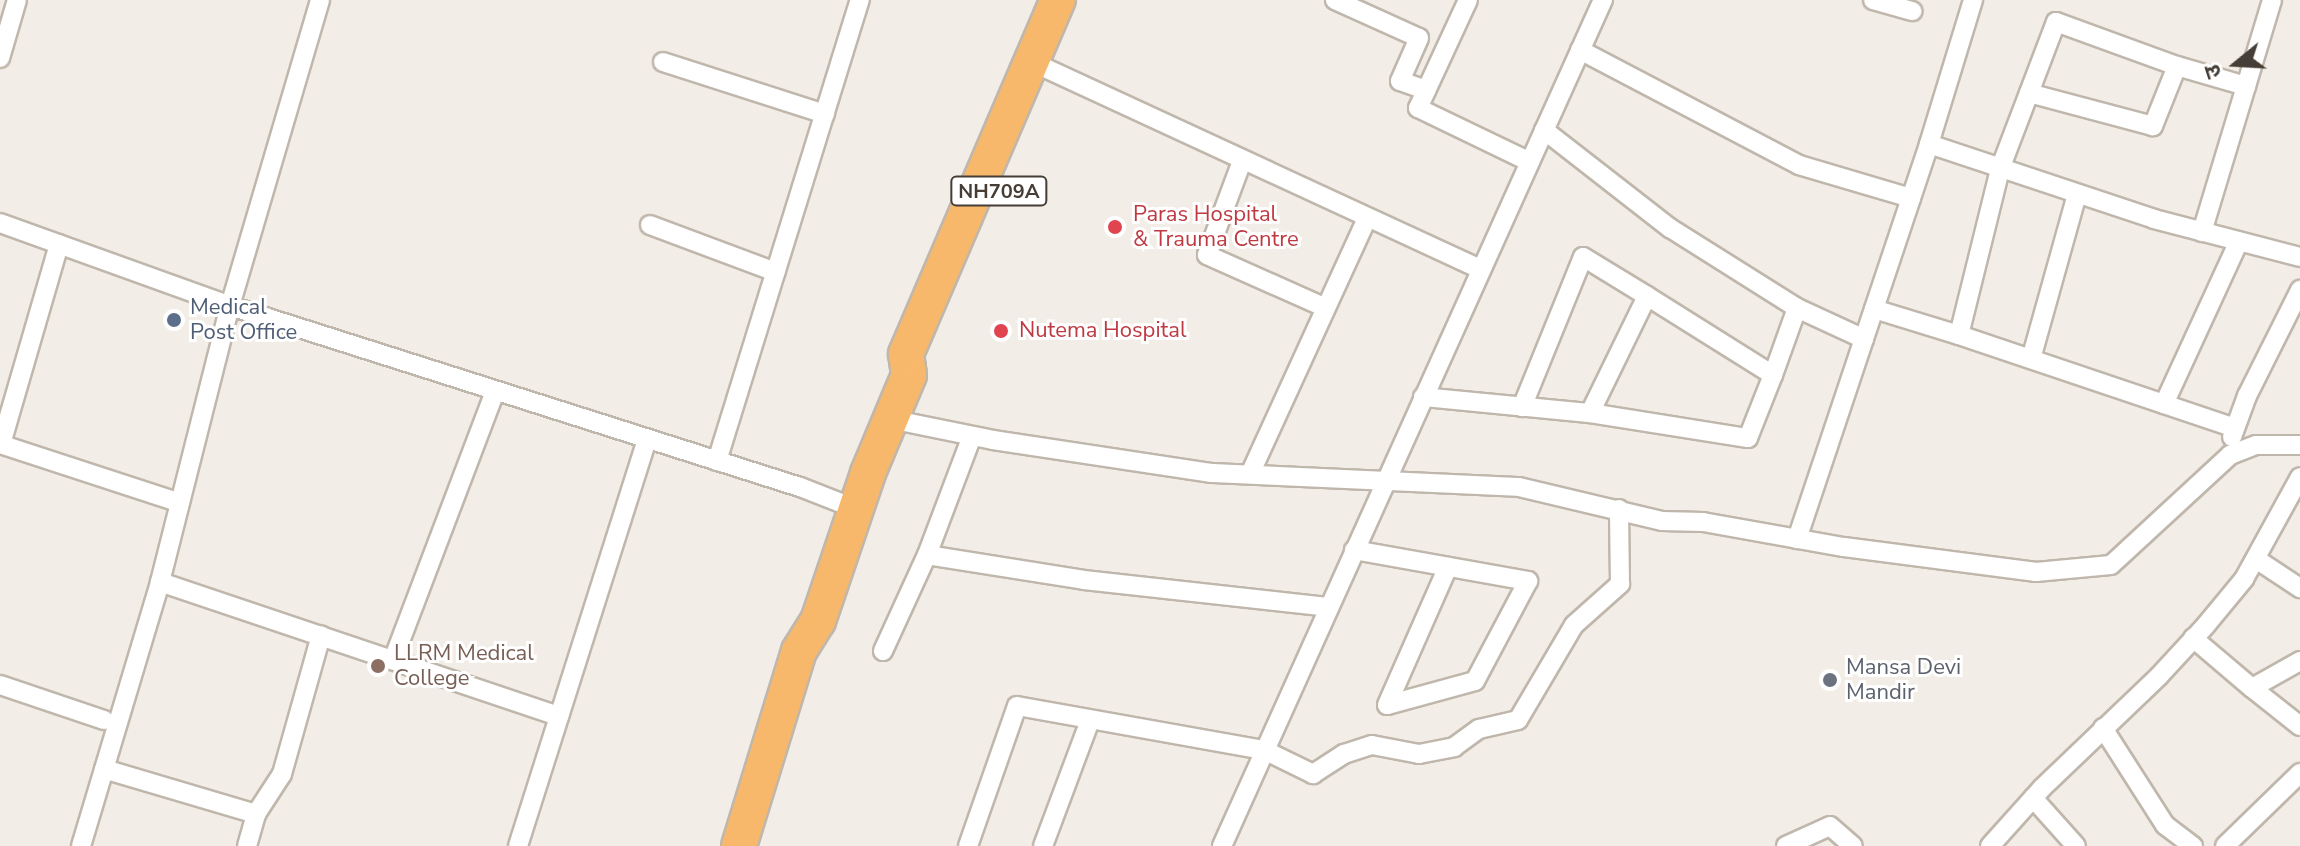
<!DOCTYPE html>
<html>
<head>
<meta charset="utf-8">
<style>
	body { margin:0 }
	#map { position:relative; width:2300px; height:846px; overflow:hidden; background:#f2ede6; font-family:"Nunito Sans","Noto Sans Devanagari",sans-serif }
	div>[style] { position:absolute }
	.roads { filter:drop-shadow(2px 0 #c0b7ac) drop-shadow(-2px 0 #c0b7ac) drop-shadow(0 2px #c0b7ac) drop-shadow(0 -2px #c0b7ac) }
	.street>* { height:18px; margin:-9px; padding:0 9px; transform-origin:9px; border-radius:9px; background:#fff }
	.highway>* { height:34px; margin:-17px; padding:0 17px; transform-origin:17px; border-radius:17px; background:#f8b86b }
	.dots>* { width:22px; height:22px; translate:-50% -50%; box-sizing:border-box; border:4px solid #fff; border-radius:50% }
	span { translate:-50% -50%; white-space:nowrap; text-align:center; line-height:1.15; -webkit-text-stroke:6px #fff; paint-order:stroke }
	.shield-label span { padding:2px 6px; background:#fff; border:2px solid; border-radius:6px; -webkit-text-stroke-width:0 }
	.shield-label { font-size:20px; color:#453d36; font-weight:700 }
	.health-label { font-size:22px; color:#be3a42 }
	.left { translate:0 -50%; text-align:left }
	.service-label { font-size:22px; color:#4e5e75 }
	.education-label { font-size:22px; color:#785e54 }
	.worship-label { font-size:22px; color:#5b616d }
	.north { position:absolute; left:2196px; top:24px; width:80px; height:80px; -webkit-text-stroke:6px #fff; paint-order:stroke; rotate:252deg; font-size:22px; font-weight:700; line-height:32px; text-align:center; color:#453d36 }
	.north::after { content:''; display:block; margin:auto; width:28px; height:36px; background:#453d36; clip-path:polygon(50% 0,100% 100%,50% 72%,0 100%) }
</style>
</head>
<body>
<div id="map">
	<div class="roads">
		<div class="street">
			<div style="left:1335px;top:0;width:92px;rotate:24.3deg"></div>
			<div style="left:1419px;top:38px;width:47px;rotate:113.8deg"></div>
			<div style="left:1400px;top:81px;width:28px;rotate:19deg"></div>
			<div style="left:1468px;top:0;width:119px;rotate:114.8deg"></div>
			<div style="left:1418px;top:108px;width:124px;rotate:25.7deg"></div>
			<div style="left:1873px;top:0;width:41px;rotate:15.8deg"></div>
			<div style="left:1580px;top:50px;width:247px;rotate:27.7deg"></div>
			<div style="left:1799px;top:165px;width:117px;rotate:16.4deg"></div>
			<div style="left:0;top:58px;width:60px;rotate:-73.7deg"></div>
			<div style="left:1030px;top:61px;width:497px;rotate:24.8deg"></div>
			<div style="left:663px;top:62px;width:170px;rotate:17.8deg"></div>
			<div style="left:2177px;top:66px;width:72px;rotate:16.2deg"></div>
			<div style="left:1544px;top:130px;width:160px;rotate:37.9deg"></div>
			<div style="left:1670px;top:228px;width:150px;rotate:32.2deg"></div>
			<div style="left:1929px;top:144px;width:237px;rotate:18.4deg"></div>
			<div style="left:2154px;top:219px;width:151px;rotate:14.6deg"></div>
			<div style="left:1242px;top:161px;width:100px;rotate:110.4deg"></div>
			<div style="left:1207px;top:255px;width:130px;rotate:24deg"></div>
			<div style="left:0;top:223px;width:245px;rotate:19.8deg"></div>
			<div style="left:230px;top:306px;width:598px;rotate:17.62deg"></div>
			<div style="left:800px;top:487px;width:60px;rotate:21.4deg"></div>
			<div style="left:650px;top:225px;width:134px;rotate:20.5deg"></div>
			<div style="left:2202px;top:232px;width:242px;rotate:-73.2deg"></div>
			<div style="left:1874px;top:309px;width:89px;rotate:17deg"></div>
			<div style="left:1959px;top:335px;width:171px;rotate:-76.1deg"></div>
			<div style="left:2000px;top:169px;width:81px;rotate:-69.1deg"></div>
			<div style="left:2029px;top:93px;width:76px;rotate:-69.2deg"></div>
			<div style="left:2056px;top:22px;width:129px;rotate:20deg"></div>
			<div style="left:2177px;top:66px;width:65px;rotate:111.8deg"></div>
			<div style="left:2153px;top:126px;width:128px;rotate:-165.1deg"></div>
			<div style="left:1959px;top:335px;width:291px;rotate:18.6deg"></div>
			<div style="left:2031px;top:359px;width:171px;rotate:-74.4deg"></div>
			<div style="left:1773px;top:375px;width:71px;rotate:-70.3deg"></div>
			<div style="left:1797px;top:308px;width:74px;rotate:24.8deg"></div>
			<div style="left:1423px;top:397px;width:168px;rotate:5.5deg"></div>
			<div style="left:1590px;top:413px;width:130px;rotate:-64deg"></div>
			<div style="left:1647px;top:296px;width:75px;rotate:-148.6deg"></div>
			<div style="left:1583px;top:257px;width:162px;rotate:112.1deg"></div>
			<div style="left:2164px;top:404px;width:179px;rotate:-65.3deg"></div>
			<div style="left:1590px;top:413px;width:160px;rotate:9deg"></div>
			<div style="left:1748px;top:438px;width:68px;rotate:-68.4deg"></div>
			<div style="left:1773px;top:375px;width:149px;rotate:-147.9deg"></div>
			<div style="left:890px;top:419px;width:105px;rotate:11.5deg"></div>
			<div style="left:993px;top:440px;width:220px;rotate:8.6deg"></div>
			<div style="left:1211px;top:473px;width:308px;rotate:2.6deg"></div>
			<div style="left:1519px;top:487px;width:147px;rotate:13.4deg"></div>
			<div style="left:1662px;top:521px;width:41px;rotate:1.4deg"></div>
			<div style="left:1703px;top:522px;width:143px;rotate:10.1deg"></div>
			<div style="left:1844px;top:547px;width:194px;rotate:7.4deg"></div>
			<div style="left:2036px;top:572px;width:75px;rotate:-5.3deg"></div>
			<div style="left:2111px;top:565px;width:162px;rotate:-42.7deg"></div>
			<div style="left:2230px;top:455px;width:28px;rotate:-21deg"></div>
			<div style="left:2256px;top:445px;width:44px"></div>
			<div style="left:2232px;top:437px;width:44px;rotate:-69.9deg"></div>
			<div style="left:2247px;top:396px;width:119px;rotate:-63.4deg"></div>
			<div style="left:0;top:444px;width:189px;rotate:18.1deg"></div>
			<div style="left:1px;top:444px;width:208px;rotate:-73.8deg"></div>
			<div style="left:717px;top:461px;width:483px;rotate:-72.8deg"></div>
			<div style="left:1250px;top:474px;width:281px;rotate:-65.4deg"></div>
			<div style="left:1797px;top:539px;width:416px;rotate:-71.5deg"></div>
			<div style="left:1929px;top:144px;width:151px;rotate:-73deg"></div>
			<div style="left:1354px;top:550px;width:177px;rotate:10.1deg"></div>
			<div style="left:1528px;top:581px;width:113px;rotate:117.9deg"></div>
			<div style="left:1475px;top:681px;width:91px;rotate:164.7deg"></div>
			<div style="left:1387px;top:705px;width:151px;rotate:-66.2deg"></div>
			<div style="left:927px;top:555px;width:159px;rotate:9deg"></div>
			<div style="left:1084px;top:580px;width:245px;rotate:6.3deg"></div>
			<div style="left:2256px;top:559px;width:53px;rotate:33.4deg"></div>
			<div style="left:160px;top:582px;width:421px;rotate:18.6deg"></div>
			<div style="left:2193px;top:638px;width:77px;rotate:40.3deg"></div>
			<div style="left:883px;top:651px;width:106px;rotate:-65.4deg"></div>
			<div style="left:927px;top:555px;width:127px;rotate:-69.3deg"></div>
			<div style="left:393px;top:660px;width:287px;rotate:-69.2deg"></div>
			<div style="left:2300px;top:661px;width:55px;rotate:150.6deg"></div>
			<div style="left:2252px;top:688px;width:61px;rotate:38.4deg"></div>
			<div style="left:0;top:685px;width:110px;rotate:18.6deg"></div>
			<div style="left:2103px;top:728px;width:115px;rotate:57.4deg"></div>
			<div style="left:2165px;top:825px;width:35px;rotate:37deg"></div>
			<div style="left:104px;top:769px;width:159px;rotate:16.5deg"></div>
			<div style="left:2033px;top:798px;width:64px;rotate:48.1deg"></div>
			<div style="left:81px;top:846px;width:276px;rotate:-73.3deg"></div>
			<div style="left:160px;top:582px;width:285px;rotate:-75.8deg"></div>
			<div style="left:230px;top:306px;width:319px;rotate:-73.6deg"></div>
			<div style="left:247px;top:846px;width:33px;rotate:-74deg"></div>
			<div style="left:256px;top:814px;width:48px;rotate:-57deg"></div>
			<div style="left:282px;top:774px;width:144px;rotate:-74.3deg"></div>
			<div style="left:518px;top:846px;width:427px;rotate:-72.4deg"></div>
			<div style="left:968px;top:846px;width:148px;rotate:-70.7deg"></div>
			<div style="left:1017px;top:706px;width:251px;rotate:10.1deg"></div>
			<div style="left:1264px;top:750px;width:55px;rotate:26.1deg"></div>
			<div style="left:1313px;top:774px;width:37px;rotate:-33deg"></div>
			<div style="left:1344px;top:754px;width:29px;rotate:-18deg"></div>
			<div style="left:1372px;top:745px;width:48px;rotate:10.8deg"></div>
			<div style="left:1419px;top:754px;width:36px;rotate:-11deg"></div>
			<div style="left:1454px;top:747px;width:31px;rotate:-36deg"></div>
			<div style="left:1479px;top:729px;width:40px;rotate:-13deg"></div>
			<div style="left:1518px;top:720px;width:110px;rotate:-59.5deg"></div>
			<div style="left:1574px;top:625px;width:62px;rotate:-41.7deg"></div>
			<div style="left:1620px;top:584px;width:75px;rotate:-90.8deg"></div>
			<div style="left:1043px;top:846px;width:134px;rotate:-69.5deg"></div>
			<div style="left:1222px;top:846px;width:928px;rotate:-65.76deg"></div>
			<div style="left:1786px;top:846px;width:48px;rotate:-24.4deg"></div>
			<div style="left:1830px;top:826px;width:30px;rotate:41deg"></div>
			<div style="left:1990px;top:846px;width:78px;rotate:-48.1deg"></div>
			<div style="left:2042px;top:788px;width:162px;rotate:-43.7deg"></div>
			<div style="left:2159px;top:676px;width:69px;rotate:-47.3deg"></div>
			<div style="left:2206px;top:625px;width:60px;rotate:-50.4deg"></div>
			<div style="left:2244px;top:579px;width:116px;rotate:-61.2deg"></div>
			<div style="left:2225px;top:846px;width:105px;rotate:-44.2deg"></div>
		</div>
		<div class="highway">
			<div style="left:739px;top:846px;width:204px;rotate:-72.9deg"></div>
			<div style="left:799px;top:651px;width:36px;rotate:-58deg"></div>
			<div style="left:818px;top:621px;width:156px;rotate:-71.3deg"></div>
			<div style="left:868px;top:473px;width:106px;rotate:-67.3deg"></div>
			<div style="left:909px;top:375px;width:21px;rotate:-98deg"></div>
			<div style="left:906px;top:354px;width:385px;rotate:-66.8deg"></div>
		</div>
	</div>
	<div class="dots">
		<div style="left:1115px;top:227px;background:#e0444e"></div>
		<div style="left:174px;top:320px;background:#5c6f8a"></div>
		<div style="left:1001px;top:331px;background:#e0444e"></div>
		<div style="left:378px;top:666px;background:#8d6e63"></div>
		<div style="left:1830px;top:680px;background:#6b7280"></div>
	</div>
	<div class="shield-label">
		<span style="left:999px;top:191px">NH709A</span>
	</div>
	<div class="health-label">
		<span class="left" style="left:1133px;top:227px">Paras Hospital<br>&amp; Trauma Centre</span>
		<span class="left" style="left:1019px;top:331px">Nutema Hospital</span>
	</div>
	<div class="service-label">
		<span class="left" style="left:190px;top:320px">Medical<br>Post Office</span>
	</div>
	<div class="education-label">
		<span class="left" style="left:394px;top:666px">LLRM Medical<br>College</span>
	</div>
	<div class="worship-label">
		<span class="left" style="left:1846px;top:680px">Mansa Devi<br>Mandir</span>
	</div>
	<div class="north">उ</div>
</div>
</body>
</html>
